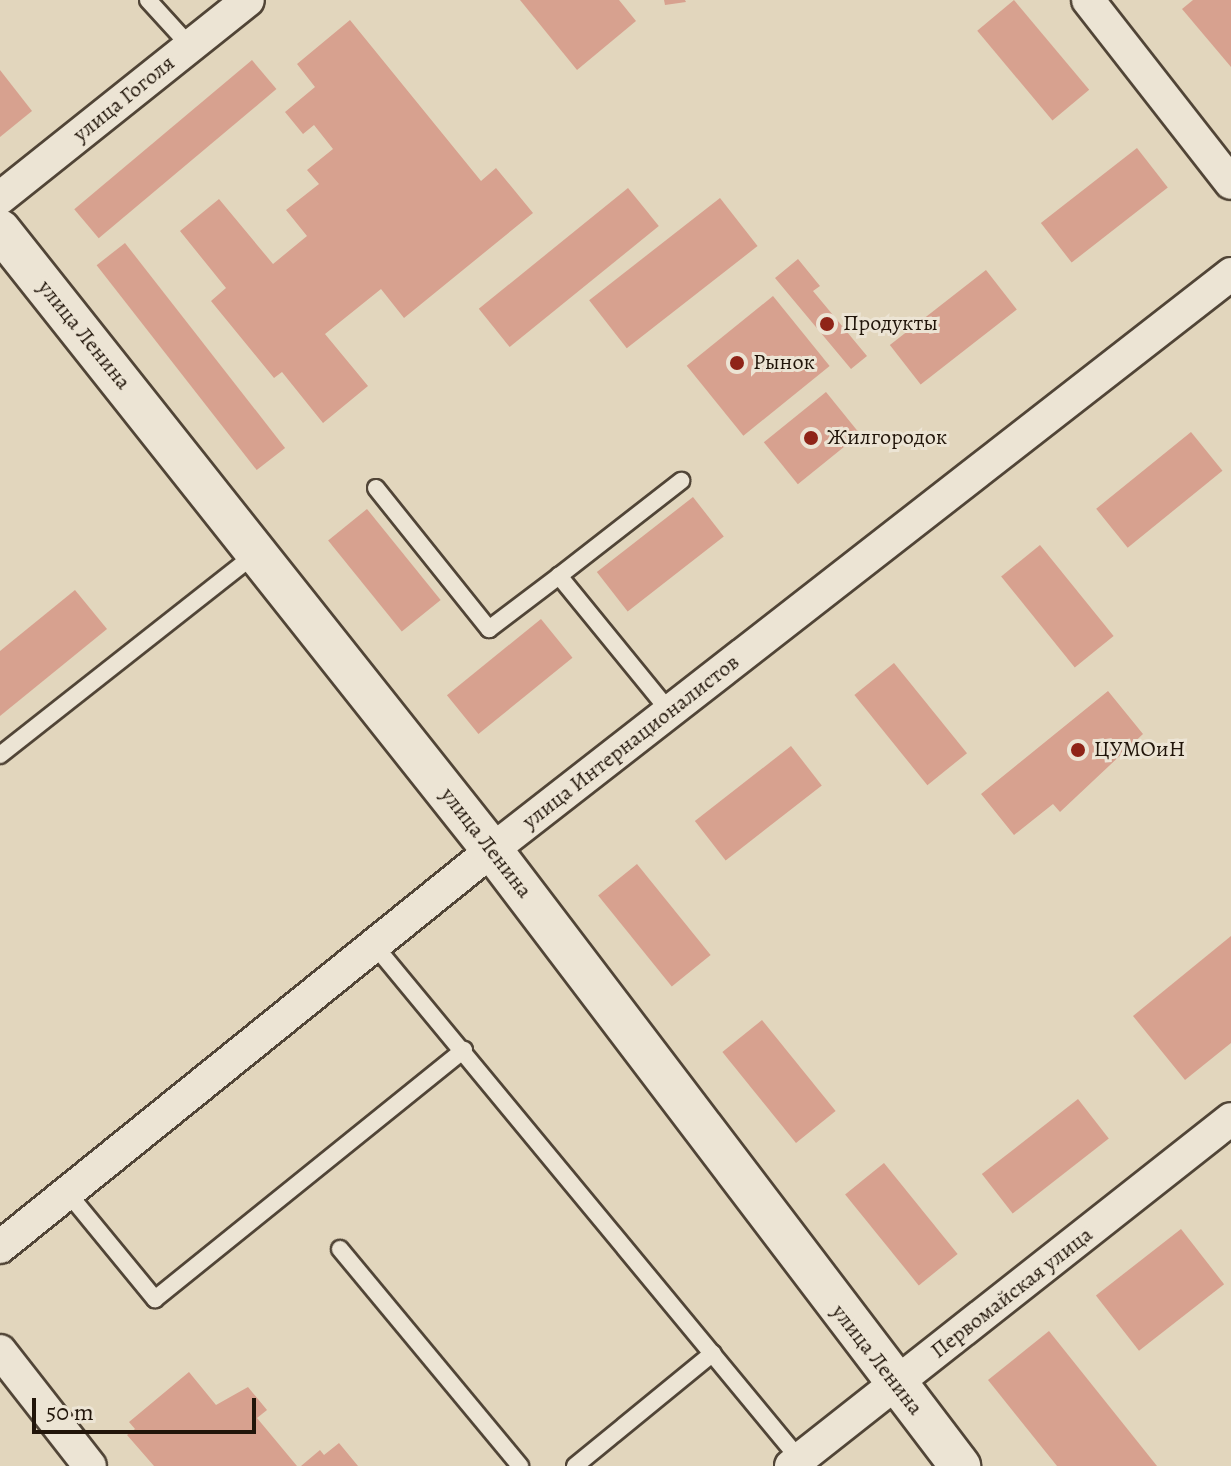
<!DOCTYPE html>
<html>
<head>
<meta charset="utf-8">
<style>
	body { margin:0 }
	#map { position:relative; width:1231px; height:1466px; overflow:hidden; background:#e2d6bd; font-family:Alegreya,serif }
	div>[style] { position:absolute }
	.building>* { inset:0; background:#d7a18f; transform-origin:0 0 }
	.roads { filter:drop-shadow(2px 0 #514537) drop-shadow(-2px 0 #514537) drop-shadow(0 2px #514537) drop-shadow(0 -2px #514537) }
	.service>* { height:16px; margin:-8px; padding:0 8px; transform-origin:8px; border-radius:8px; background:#ece4d4 }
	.minor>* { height:32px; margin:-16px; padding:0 16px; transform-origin:16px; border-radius:16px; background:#ece4d4 }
	.tertiary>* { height:40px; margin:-20px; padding:0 20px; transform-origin:20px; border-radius:20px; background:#ece4d4 }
	.dots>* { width:22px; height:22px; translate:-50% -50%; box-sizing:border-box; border:4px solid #ece4d4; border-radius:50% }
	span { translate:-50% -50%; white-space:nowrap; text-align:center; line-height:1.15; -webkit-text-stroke:6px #ece4d4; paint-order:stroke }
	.street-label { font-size:22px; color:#21150a }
	.poi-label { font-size:22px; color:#21150a }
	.left { translate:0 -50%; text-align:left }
	.scale { position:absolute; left:32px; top:1398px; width:224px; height:36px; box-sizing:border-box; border:4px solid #21150a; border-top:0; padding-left:10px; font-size:24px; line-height:28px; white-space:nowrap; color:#21150a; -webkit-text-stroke:6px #ece4d4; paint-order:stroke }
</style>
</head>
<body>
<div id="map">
	<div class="building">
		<div style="clip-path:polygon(520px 0,619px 0,636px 21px,577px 70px)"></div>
		<div style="clip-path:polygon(664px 0,685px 0,686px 2px,665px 5px)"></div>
		<div style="left:1014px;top:0;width:117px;height:48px;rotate:50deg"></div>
		<div style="clip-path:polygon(1193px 0,1231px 0,1231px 67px,1182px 9px)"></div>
		<div style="clip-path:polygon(350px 20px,481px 181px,496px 168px,533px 213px,404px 318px,381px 289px,325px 334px,368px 386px,323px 423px,282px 372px,274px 378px,211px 301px,226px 288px,180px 231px,219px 199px,273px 264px,307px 236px,286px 210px,319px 184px,307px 170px,333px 149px,314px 125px,303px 134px,285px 112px,315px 87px,297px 64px)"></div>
		<div style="left:252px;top:60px;width:38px;height:232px;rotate:50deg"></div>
		<div style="clip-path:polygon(0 70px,32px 111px,0 137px)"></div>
		<div style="left:1137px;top:148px;width:50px;height:122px;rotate:52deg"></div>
		<div style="left:628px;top:188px;width:49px;height:192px;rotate:51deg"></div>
		<div style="left:720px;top:198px;width:61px;height:166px;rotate:52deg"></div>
		<div style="left:125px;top:243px;width:260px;height:36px;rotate:52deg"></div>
		<div style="clip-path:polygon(798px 259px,820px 286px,813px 291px,867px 356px,851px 369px,775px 278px)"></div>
		<div style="left:986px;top:270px;width:50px;height:122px;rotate:52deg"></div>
		<div style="left:773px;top:296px;width:90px;height:111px;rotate:51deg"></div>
		<div style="left:826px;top:392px;width:54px;height:80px;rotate:51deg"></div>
		<div style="left:1191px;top:432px;width:50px;height:122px;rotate:51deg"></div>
		<div style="left:693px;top:497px;width:50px;height:122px;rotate:52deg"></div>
		<div style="left:367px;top:509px;width:117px;height:50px;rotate:51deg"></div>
		<div style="left:1040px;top:545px;width:117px;height:50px;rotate:51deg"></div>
		<div style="clip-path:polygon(75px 590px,107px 629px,0 716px,0 651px)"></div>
		<div style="left:541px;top:619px;width:50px;height:121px;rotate:51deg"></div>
		<div style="left:894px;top:663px;width:116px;height:51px;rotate:51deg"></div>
		<div style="clip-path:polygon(1108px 691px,1143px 734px,1060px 812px,1053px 804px,1014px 835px,981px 794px)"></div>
		<div style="left:791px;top:746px;width:50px;height:122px;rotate:52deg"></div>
		<div style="left:637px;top:864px;width:117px;height:50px;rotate:51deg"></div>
		<div style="clip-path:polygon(1231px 936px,1231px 1043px,1185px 1080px,1133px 1016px)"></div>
		<div style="left:762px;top:1020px;width:117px;height:51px;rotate:51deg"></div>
		<div style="left:1078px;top:1099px;width:50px;height:122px;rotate:52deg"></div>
		<div style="left:884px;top:1163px;width:117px;height:50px;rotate:51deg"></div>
		<div style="left:1181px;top:1229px;width:70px;height:108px;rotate:52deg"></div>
		<div style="clip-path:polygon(1049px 1331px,1157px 1466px,1057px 1466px,988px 1380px)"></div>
		<div style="clip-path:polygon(189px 1372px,216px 1405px,248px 1387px,267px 1410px,257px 1418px,297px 1466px,154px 1466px,127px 1435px,135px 1429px,129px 1422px)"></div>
		<div style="clip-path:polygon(339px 1443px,358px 1466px,301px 1466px,320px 1450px,324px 1455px)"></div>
	</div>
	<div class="roads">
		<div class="service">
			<div style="left:148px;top:0;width:62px;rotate:47.6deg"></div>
			<div style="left:376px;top:488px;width:181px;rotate:51.3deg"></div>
			<div style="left:489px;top:629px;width:88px;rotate:-37.1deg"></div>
			<div style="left:670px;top:712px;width:176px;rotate:-129.2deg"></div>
			<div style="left:559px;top:576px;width:155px;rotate:-37.9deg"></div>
			<div style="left:0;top:755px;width:327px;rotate:-38.2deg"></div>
			<div style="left:375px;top:946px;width:667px;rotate:50.41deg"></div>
			<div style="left:67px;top:1192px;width:139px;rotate:50.6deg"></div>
			<div style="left:155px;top:1299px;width:397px;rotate:-38.9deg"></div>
			<div style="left:340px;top:1249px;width:282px;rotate:50.3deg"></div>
			<div style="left:575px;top:1466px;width:178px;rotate:-39.3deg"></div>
		</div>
		<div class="minor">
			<div style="left:1088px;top:0;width:232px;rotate:52deg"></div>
			<div style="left:0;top:198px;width:317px;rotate:-38.6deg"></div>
			<div style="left:0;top:1247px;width:632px;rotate:-38.9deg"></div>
			<div style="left:492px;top:850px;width:937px;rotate:-37.93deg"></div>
			<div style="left:0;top:1351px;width:146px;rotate:52deg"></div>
			<div style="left:791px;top:1466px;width:560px;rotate:-38.26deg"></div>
		</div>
		<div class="tertiary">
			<div style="left:0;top:230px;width:791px;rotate:51.57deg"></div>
			<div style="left:492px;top:850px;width:774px;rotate:52.77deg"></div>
		</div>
	</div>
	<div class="dots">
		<div style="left:827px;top:324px;background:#8f2418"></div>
		<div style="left:737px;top:363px;background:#8f2418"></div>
		<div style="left:811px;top:438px;background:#8f2418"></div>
		<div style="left:1078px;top:750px;background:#8f2418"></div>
	</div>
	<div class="street-label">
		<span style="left:124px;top:99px;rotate:-39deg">улица Гоголя</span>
		<span style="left:84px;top:335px;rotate:51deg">улица Ленина</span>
		<span style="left:631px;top:742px;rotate:-38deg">улица Интернационалистов</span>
		<span style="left:486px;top:843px;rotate:52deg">улица Ленина</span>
		<span style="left:1012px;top:1293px;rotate:-38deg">Первомайская улица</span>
		<span style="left:877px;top:1360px;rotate:52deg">улица Ленина</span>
	</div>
	<div class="poi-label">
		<span class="left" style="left:843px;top:324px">Продукты</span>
		<span class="left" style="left:753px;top:363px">Рынок</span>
		<span class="left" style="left:827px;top:438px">Жилгородок</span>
		<span class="left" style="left:1094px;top:750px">ЦУМОиН</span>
	</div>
	<div class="scale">50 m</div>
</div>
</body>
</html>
